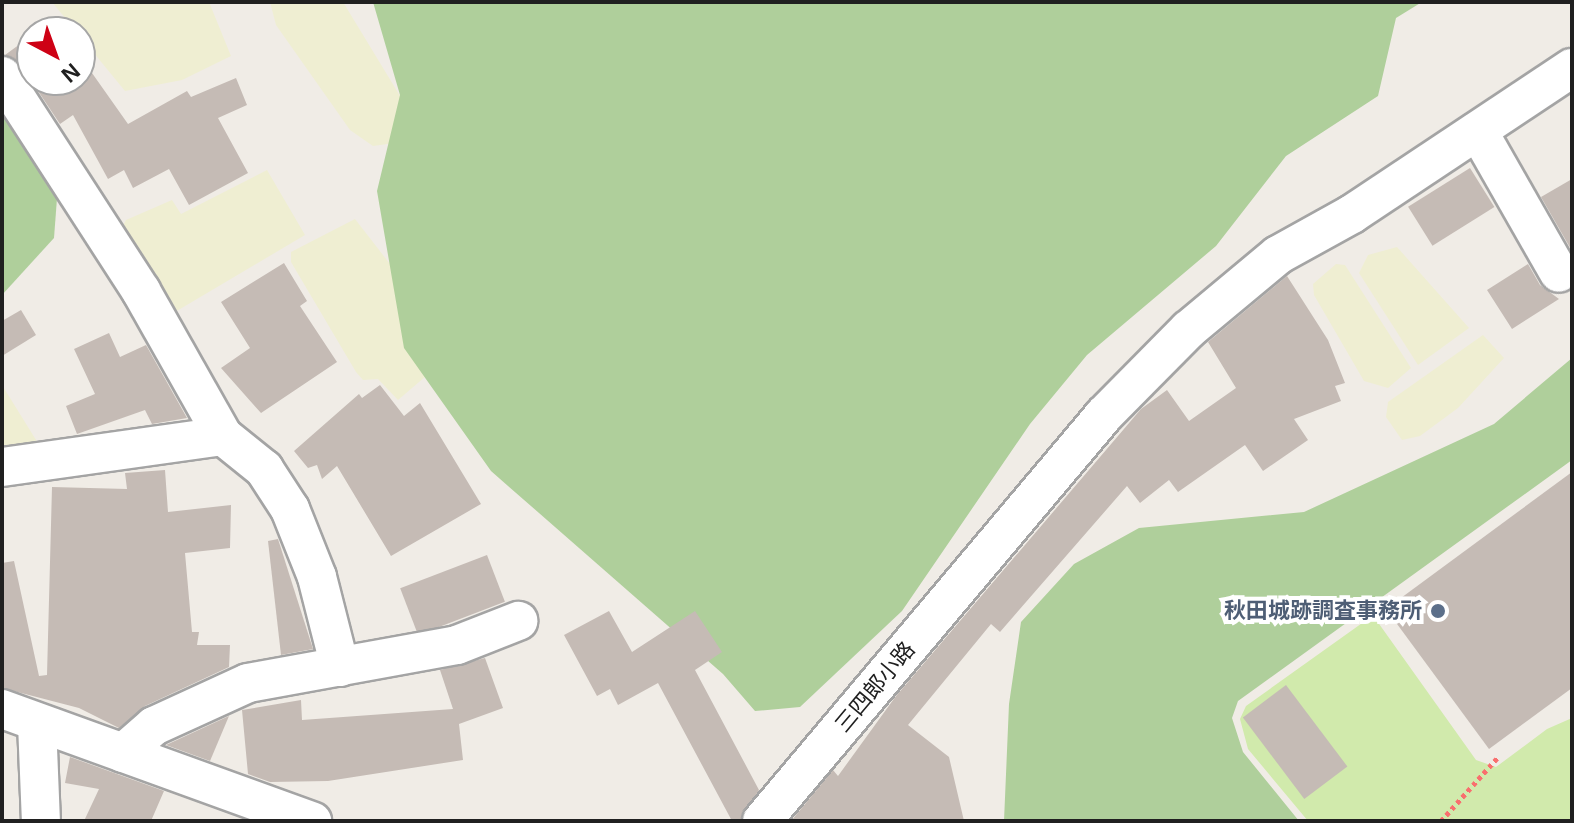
<!DOCTYPE html>
<html>
<head>
<meta charset="utf-8">
<style>
	body { margin:0 }
	#map { position:relative; width:1574px; height:823px; overflow:hidden; background:#f0ece6; font-family:Arial,"Noto Sans JP",sans-serif }
	div>[style] { position:absolute }
	.farmland>* { inset:0; background:#efeed2 }
	.grass>* { inset:0; background:#d1eaac }
	.forest>* { inset:0; background:#afcf9b }
	.building>* { inset:0; background:#c5bbb5; transform-origin:0 0 }
	.path>* { height:5px; margin-top:-2.5px; transform-origin:0; background:repeating-linear-gradient(90deg,#f96f6e 0 4px,transparent 0 8px) }
	.roads { filter:drop-shadow(2px 0 #a4a4a4) drop-shadow(-2px 0 #a4a4a4) drop-shadow(0 2px #a4a4a4) drop-shadow(0 -2px #a4a4a4) }
	.minor>* { height:38px; margin:-19px; padding:0 19px; transform-origin:19px; border-radius:19px; background:#fff }
	.dots>* { width:22px; height:22px; translate:-50% -50%; box-sizing:border-box; border:4px solid #fff; border-radius:50% }
	span { translate:-50% -50%; white-space:nowrap; text-align:center; line-height:1.15; -webkit-text-stroke:8px #fff; paint-order:stroke }
	.service-label { font-size:22px; color:#4e5e75; font-weight:700 }
	.right { translate:-100% -50%; text-align:right }
	.street-label { font-size:22px; color:#202020 }
	.frame { position:absolute; inset:0; border:4px solid #202020; pointer-events:none }
	.north { position:absolute; left:16px; top:16px; width:80px; height:80px; box-sizing:border-box; background:#fff; border:2px solid #a6a6a6; border-radius:50%; rotate:139deg; font-size:22px; font-weight:700; line-height:32px; text-align:center; color:#202020 }
	.north::after { content:''; display:block; margin:auto; width:28px; height:36px; background:#ce0115; clip-path:polygon(50% 0,100% 100%,50% 72%,0 100%) }
</style>
</head>
<body>
<div id="map">
	<div class="farmland">
		<div style="clip-path:polygon(52px 2px,209px 2px,231px 56px,182px 80px,125px 91px)"></div>
		<div style="clip-path:polygon(270px 2px,343px 2px,411px 114px,402px 142px,373px 146px,350px 130px,276px 25px)"></div>
		<div style="clip-path:polygon(267px 170px,305px 235px,170px 315px,119px 233px,126px 220px,172px 200px,181px 214px)"></div>
		<div style="clip-path:polygon(355px 219px,411px 291px,446px 359px,398px 400px,378px 379px,363px 380px,356px 372px,291px 262px,291px 252px)"></div>
		<div style="clip-path:polygon(1397px 247px,1469px 328px,1418px 365px,1359px 273px,1368px 255px)"></div>
		<div style="clip-path:polygon(1336px 264px,1345px 265px,1411px 368px,1388px 388px,1364px 381px,1314px 295px,1313px 284px)"></div>
		<div style="clip-path:polygon(1483px 335px,1504px 358px,1458px 408px,1420px 436px,1402px 440px,1386px 417px,1388px 402px)"></div>
		<div style="clip-path:polygon(2px 385px,41px 448px,2px 453px)"></div>
	</div>
	<div class="grass">
		<div style="clip-path:polygon(1365px 621px,1377px 621px,1476px 760px,1496px 767px,1547px 729px,1572px 718px,1572px 821px,1308px 821px,1248px 749px,1240px 719px,1246px 706px)"></div>
	</div>
	<div class="forest">
		<div style="clip-path:polygon(373px 2px,1422px 2px,1396px 18px,1378px 96px,1286px 156px,1216px 246px,1087px 355px,1030px 424px,902px 611px,800px 707px,755px 711px,723px 674px,491px 471px,404px 348px,377px 191px,400px 95px)"></div>
		<div style="clip-path:polygon(2px 103px,58px 185px,54px 238px,2px 295px)"></div>
		<div style="clip-path:polygon(1572px 358px,1572px 460px,1238px 701px,1232px 718px,1243px 752px,1299px 821px,1004px 821px,1009px 704px,1021px 622px,1074px 564px,1139px 528px,1304px 512px,1494px 424px)"></div>
	</div>
	<div class="building">
		<div style="clip-path:polygon(31px 36px,32px 80px,80px 80px,80px 56px,128px 124px,187px 91px,191px 97px,236px 78px,247px 105px,218px 118px,248px 173px,189px 205px,169px 169px,133px 188px,124px 170px,108px 179px,73px 115px,60px 124px,20px 64px,5px 55px)"></div>
		<div style="left:1470px;top:168px;width:46px;height:73px;rotate:58deg"></div>
		<div style="clip-path:polygon(1572px 179px,1572px 251px,1541px 197px)"></div>
		<div style="clip-path:polygon(284px 263px,307px 301px,300px 306px,337px 362px,261px 413px,221px 368px,250px 348px,221px 302px)"></div>
		<div style="clip-path:polygon(1528px 264px,1540px 285px,1559px 299px,1512px 329px,1487px 290px)"></div>
		<div style="clip-path:polygon(1287px 276px,1328px 340px,1345px 383px,1335px 386px,1341px 401px,1294px 419px,1308px 440px,1263px 471px,1245px 445px,1178px 492px,1169px 480px,1140px 503px,1127px 486px,1000px 632px,991px 624px,908px 725px,949px 757px,964px 821px,791px 821px,833px 770px,838px 776px,896px 696px,1141px 409px,1167px 390px,1189px 421px,1236px 388px,1208px 342px)"></div>
		<div style="clip-path:polygon(21px 310px,36px 335px,2px 356px,2px 321px)"></div>
		<div style="clip-path:polygon(109px 333px,120px 357px,146px 345px,187px 418px,152px 424px,145px 410px,77px 434px,66px 406px,95px 394px,74px 349px)"></div>
		<div style="clip-path:polygon(380px 385px,404px 416px,420px 403px,481px 504px,391px 556px,337px 466px,322px 479px,317px 465px,308px 468px,294px 451px,359px 394px,362px 398px)"></div>
		<div style="clip-path:polygon(165px 470px,168px 512px,231px 505px,230px 548px,185px 553px,192px 632px,199px 632px,197px 645px,230px 645px,229px 667px,145px 706px,119px 728px,79px 708px,2px 688px,2px 563px,14px 561px,39px 676px,47px 675px,52px 487px,127px 489px,125px 473px)"></div>
		<div style="clip-path:polygon(1572px 472px,1572px 688px,1489px 749px,1386px 609px)"></div>
		<div style="clip-path:polygon(278px 539px,313px 649px,281px 655px,268px 541px)"></div>
		<div style="left:487px;top:555px;width:50px;height:93px;rotate:69deg"></div>
		<div style="clip-path:polygon(609px 611px,632px 652px,695px 611px,722px 652px,695px 670px,759px 790px,741px 821px,732px 821px,658px 683px,618px 705px,610px 689px,597px 696px,564px 635px)"></div>
		<div style="clip-path:polygon(485px 658px,503px 708px,459px 724px,463px 760px,328px 781px,270px 782px,248px 774px,242px 710px,301px 700px,302px 720px,453px 709px,440px 670px)"></div>
		<div style="left:1286px;top:685px;width:102px;height:54px;rotate:53deg"></div>
		<div style="clip-path:polygon(229px 716px,210px 761px,166px 745px)"></div>
		<div style="clip-path:polygon(70px 757px,164px 791px,151px 821px,84px 821px,99px 789px,65px 783px)"></div>
	</div>
	<div class="path">
		<div style="left:1441px;top:821px;width:86px;rotate:-48.3deg"></div>
	</div>
	<div class="roads">
		<div class="minor">
			<div style="left:2px;top:76px;width:256px;rotate:57.1deg"></div>
			<div style="left:141px;top:291px;width:167px;rotate:60.5deg"></div>
			<div style="left:223px;top:436px;width:223px;rotate:172deg"></div>
			<div style="left:1478px;top:131px;width:163px;rotate:60.3deg"></div>
			<div style="left:223px;top:436px;width:53px;rotate:38.8deg"></div>
			<div style="left:264px;top:469px;width:48px;rotate:57deg"></div>
			<div style="left:290px;top:509px;width:73px;rotate:68.3deg"></div>
			<div style="left:317px;top:577px;width:93px;rotate:75.7deg"></div>
			<div style="left:2px;top:709px;width:330px;rotate:19.9deg"></div>
			<div style="left:37px;top:723px;width:98px;rotate:87.7deg"></div>
			<div style="left:123px;top:753px;width:41px;rotate:-41.1deg"></div>
			<div style="left:154px;top:726px;width:103px;rotate:-24.6deg"></div>
			<div style="left:248px;top:683px;width:212px;rotate:-10.3deg"></div>
			<div style="left:457px;top:645px;width:66px;rotate:-21.5deg"></div>
			<div style="left:762px;top:821px;width:531px;rotate:-49.89deg"></div>
			<div style="left:1104px;top:415px;width:120px;rotate:-45.3deg"></div>
			<div style="left:1188px;top:330px;width:117px;rotate:-39.8deg"></div>
			<div style="left:1278px;top:255px;width:85px;rotate:-29deg"></div>
			<div style="left:1352px;top:214px;width:264px;rotate:-33.6deg"></div>
		</div>
	</div>
	<div class="dots">
		<div style="left:1438px;top:611px;background:#5c6f8a"></div>
	</div>
	<div class="service-label">
		<span class="right" style="left:1422px;top:611px">秋田城跡調査事務所</span>
	</div>
	<div class="street-label">
		<span style="left:875px;top:687px;rotate:-50deg">三四郎小路</span>
	</div>
	<div class="frame"></div>
	<div class="north">N</div>
</div>
</body>
</html>
